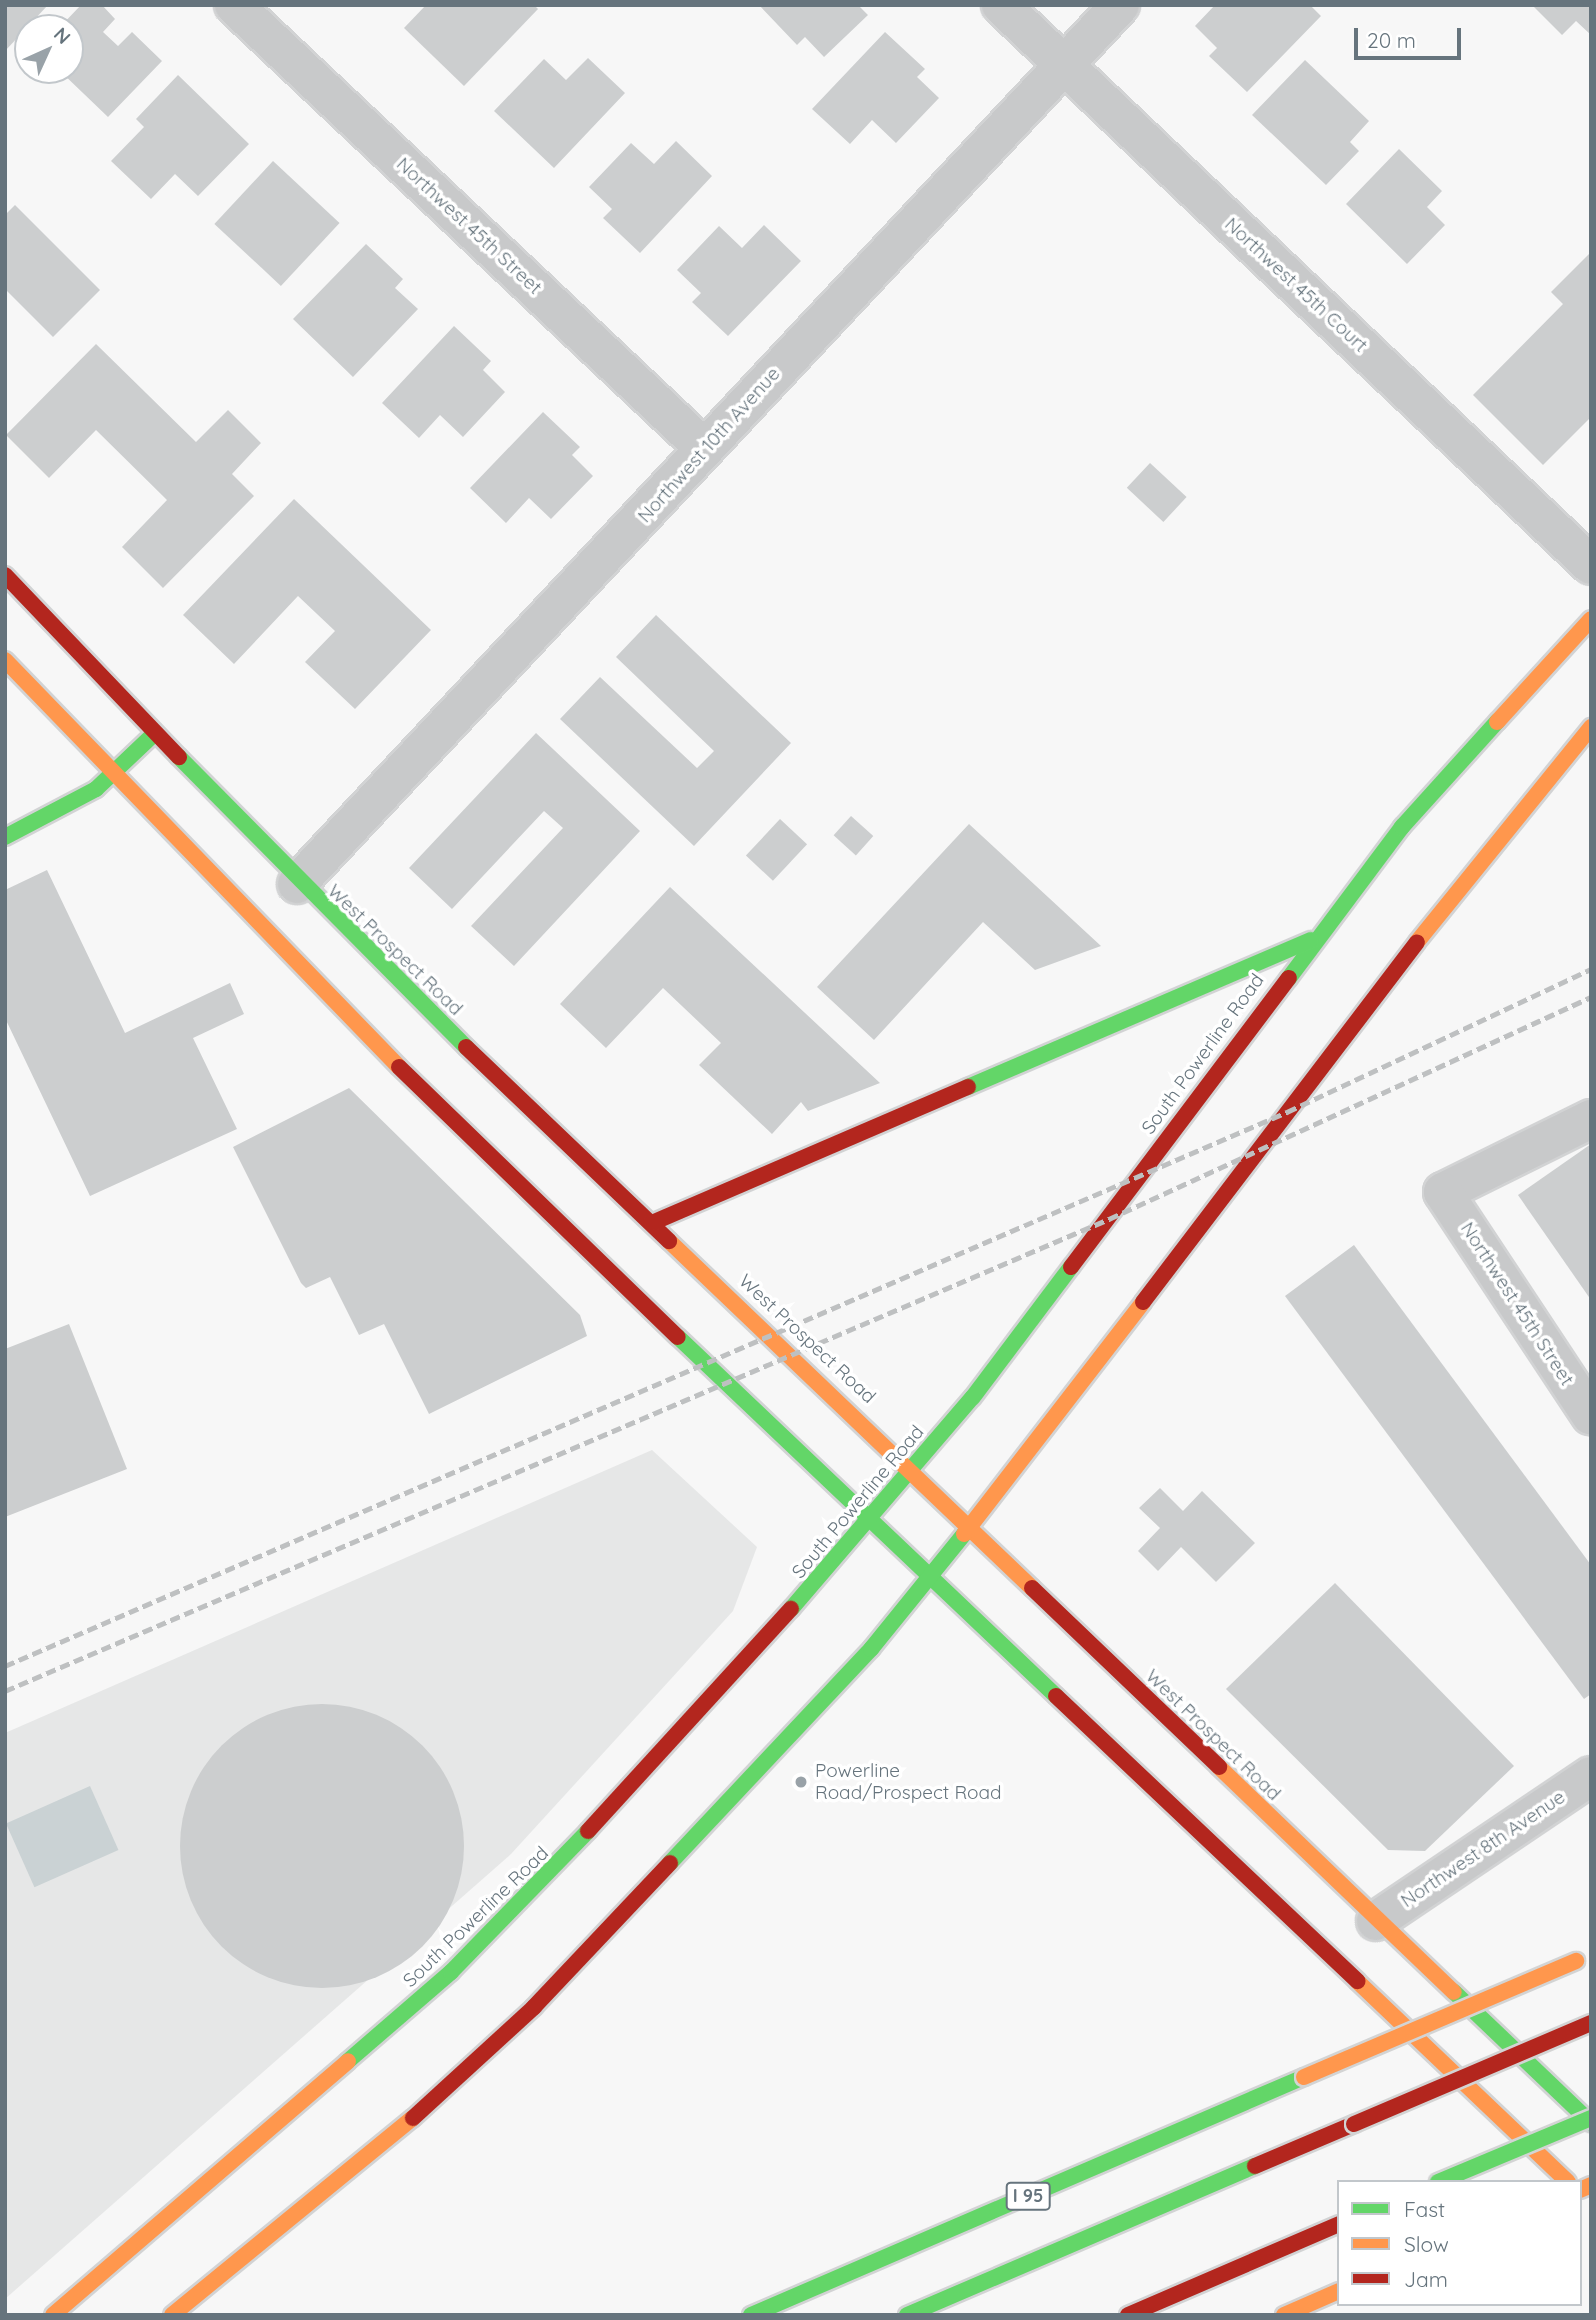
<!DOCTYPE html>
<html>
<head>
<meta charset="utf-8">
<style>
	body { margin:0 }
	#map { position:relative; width:1596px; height:2320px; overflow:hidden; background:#f7f7f7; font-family:Quicksand,sans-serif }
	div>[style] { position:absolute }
	.built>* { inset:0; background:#e6e7e7 }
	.water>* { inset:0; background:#cad2d4; transform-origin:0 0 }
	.building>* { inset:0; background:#cccecf; transform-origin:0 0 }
	.round { border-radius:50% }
	.roads { filter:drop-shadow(2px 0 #d2d3d4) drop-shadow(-2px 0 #d2d3d4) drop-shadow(0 2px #d2d3d4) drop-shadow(0 -2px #d2d3d4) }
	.street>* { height:38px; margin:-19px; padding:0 19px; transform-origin:19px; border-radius:19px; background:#c8c9ca }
	.fast>* { height:16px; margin:-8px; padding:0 8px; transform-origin:8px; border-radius:8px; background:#63d668 }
	.slow>* { height:16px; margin:-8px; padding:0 8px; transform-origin:8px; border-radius:8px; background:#ff974d }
	.jam>* { height:16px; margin:-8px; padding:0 8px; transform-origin:8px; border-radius:8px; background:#b3261e }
	.rail>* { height:5px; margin-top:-2.5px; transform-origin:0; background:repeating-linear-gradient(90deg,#bec0c1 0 10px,transparent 0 15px) }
	.bridges { filter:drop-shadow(2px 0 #d3d4d4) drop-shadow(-2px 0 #d3d4d4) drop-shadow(0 2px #d3d4d4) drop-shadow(0 -2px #d3d4d4) }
	.fast-bridge>* { height:16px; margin:-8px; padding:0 8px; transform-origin:8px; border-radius:8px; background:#63d668 }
	.slow-bridge>* { height:16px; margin:-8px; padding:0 8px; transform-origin:8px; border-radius:8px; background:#ff974d }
	.jam-bridge>* { height:16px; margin:-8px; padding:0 8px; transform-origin:8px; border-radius:8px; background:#b3261e }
	.dots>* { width:19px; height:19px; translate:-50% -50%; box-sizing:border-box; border:4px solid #fff; border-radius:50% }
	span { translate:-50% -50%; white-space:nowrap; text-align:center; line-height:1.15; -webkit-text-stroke:7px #fff; paint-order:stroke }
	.shield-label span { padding:2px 5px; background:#fff; border:2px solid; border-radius:5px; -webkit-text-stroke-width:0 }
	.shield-label { font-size:18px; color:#66747d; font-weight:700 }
	.street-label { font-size:19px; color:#66747d }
	.poi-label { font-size:19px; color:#66747d }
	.left { translate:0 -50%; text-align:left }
	.frame { position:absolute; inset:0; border:7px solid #66747d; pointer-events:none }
	.legend { position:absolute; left:1337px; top:2180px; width:245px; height:126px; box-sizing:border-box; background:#fff; border:2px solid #c2c7cb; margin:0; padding:9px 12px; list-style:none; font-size:21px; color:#66747d }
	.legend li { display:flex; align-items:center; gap:14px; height:35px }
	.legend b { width:35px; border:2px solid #c2c7cb }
	.north { position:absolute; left:14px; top:14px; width:70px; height:70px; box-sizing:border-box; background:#fff; border:2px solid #c2c7cb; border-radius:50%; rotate:45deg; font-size:19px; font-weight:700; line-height:28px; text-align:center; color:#66747d }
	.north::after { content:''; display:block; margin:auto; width:24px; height:32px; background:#99a2a8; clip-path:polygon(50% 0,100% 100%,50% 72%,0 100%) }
	.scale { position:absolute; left:1354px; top:28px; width:107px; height:32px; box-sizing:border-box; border:4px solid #66747d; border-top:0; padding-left:9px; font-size:21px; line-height:24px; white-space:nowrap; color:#66747d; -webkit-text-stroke:5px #fff; paint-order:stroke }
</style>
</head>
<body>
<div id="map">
	<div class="built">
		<div style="clip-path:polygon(652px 1450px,757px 1547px,733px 1611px,511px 1854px,5px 2299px,5px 1733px)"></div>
	</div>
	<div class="water">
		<div style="left:90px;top:1786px;width:70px;height:92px;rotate:66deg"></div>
	</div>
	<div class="building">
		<div style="clip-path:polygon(5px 5px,48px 5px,5px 51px)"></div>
		<div style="clip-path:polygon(81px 5px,102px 5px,115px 19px,103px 32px,118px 46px,132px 32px,162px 61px,108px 117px,59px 70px,70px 70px,70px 28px,59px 28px)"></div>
		<div style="clip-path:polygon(426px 5px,534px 5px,538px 9px,464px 86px,404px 28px)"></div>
		<div style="clip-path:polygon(759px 5px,858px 5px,868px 15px,824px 57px,805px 37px,797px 45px)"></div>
		<div style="clip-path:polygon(1215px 5px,1310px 5px,1321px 16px,1247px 92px,1209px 56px,1217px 48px,1195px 26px)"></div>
		<div style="clip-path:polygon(1532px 5px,1591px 5px,1591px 35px,1576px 21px,1562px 35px)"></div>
		<div style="clip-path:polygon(885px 32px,925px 69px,917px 77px,939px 98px,896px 143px,872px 120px,850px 144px,812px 109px)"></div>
		<div style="clip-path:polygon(588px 58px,625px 93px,554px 168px,494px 111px,544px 59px,566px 80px)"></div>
		<div style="clip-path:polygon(1305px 60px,1369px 121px,1350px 142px,1359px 151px,1326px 185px,1252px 115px)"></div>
		<div style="clip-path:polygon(178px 75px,249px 144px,198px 196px,175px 174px,151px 199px,111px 161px,144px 127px,136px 119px)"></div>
		<div style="clip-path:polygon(676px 141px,712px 176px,640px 253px,603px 218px,612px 209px,589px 187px,631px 143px,654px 164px)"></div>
		<div style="clip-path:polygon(1399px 149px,1442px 191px,1427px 207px,1445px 225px,1407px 264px,1346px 204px)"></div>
		<div style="left:273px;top:161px;width:91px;height:86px;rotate:43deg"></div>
		<div style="clip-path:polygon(15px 205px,100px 290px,53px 337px,5px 289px,5px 215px)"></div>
		<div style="clip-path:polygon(764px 225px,801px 261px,728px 336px,692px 302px,701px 293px,677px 270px,719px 226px,742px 248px)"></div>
		<div style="clip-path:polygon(366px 244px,403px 279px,395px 288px,418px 309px,353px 377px,293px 319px)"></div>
		<div style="clip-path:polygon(1591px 252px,1591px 417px,1543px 465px,1473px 395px,1563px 304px,1551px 292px)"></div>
		<div style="clip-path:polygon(454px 326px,491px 361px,483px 370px,505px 392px,463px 437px,440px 415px,419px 438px,382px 403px)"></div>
		<div style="clip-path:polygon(96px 344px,196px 442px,228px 410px,261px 443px,232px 474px,254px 496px,163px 588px,122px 547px,167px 500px,96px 430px,49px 478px,6px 435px)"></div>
		<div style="clip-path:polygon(543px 412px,580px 447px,572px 455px,593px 476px,551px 519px,529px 498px,506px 523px,470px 488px)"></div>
		<div style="left:1150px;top:463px;width:50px;height:34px;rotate:43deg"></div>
		<div style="clip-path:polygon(294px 499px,431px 630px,355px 709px,305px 662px,335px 631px,298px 596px,234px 664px,183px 615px)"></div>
		<div style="clip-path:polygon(656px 615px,791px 743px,694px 846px,560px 719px,600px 677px,697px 768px,714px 751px,616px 657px)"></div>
		<div style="clip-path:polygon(536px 733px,640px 831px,514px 966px,471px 926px,563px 828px,544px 811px,452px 909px,409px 868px)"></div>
		<div style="left:851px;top:816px;width:30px;height:26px;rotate:42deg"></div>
		<div style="left:780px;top:819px;width:37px;height:50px;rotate:43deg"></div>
		<div style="clip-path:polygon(969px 824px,1101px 946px,1035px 970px,983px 922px,874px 1040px,817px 987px)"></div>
		<div style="clip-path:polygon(47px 870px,125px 1033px,230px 983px,244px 1014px,193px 1038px,237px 1129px,90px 1196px,5px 1018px,5px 890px)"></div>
		<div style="clip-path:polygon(670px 887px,880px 1083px,808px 1111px,801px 1102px,772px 1134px,699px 1065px,721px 1043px,663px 988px,606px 1048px,560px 1004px)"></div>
		<div style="clip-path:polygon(349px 1088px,580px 1315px,587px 1336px,429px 1414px,384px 1324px,359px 1335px,330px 1277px,306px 1288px,301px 1283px,233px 1147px)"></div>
		<div style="clip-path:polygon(1591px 1144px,1591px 1300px,1518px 1195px)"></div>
		<div style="clip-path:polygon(1354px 1245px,1591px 1565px,1591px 1694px,1584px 1699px,1285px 1296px)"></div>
		<div style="clip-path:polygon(69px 1324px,127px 1469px,5px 1517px,5px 1349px)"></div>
		<div style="clip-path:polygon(1160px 1488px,1183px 1511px,1202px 1491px,1255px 1543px,1216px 1582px,1181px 1547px,1158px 1571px,1138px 1551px,1160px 1528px,1139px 1508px)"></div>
		<div style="clip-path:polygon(1335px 1583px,1514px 1766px,1425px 1851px,1388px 1850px,1226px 1689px)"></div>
		<div class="round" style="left:180px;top:1704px;width:284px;height:284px"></div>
	</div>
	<div class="roads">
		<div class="street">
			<div style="left:234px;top:5px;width:646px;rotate:43.31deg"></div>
			<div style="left:1001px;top:5px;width:813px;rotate:43.51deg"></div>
			<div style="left:297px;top:884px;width:1204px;rotate:-46.88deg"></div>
			<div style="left:1591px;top:1119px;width:165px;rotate:153.7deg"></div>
			<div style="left:1443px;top:1192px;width:268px;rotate:56.5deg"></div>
			<div style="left:1376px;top:1921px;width:259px;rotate:-34deg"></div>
		</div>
		<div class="fast">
			<div style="left:179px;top:757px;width:408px;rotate:45.3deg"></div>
			<div style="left:5px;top:837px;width:103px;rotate:-27.8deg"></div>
			<div style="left:96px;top:789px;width:79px;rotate:-43.5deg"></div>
			<div style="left:1289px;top:978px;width:189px;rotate:-53.2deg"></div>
			<div style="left:1402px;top:827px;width:142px;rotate:-47.9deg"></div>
			<div style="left:968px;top:1087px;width:373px;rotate:-23.2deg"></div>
			<div style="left:678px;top:1337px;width:521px;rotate:43.52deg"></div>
			<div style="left:791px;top:1609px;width:279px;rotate:-49.4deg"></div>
			<div style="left:973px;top:1397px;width:163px;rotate:-53deg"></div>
			<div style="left:670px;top:1863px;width:294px;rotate:-46.8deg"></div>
			<div style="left:871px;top:1649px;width:148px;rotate:-51deg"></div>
			<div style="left:1454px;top:1992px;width:190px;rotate:43.7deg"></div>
			<div style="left:348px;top:2061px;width:136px;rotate:-40.8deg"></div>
			<div style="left:451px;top:1972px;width:197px;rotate:-45.8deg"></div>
			<div style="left:751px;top:2315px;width:602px;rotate:-23.29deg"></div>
			<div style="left:907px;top:2315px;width:379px;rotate:-23.2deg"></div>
		</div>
		<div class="slow">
			<div style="left:5px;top:660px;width:566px;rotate:45.93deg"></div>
			<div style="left:1497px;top:722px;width:139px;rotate:-47.6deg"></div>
			<div style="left:1417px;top:942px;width:277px;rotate:-51deg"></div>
			<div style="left:669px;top:1241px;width:502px;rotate:43.71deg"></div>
			<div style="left:964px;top:1534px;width:293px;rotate:-52.3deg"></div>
			<div style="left:1219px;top:1767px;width:325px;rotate:43.8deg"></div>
			<div style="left:1357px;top:1981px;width:291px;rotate:43.6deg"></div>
			<div style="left:1580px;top:2190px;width:12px;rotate:-24deg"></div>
			<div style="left:53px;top:2315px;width:389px;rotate:-40.7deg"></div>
			<div style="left:172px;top:2315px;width:311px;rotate:-39.3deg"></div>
			<div style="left:1284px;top:2315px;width:60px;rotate:-23.6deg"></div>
		</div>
		<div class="jam">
			<div style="left:5px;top:575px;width:252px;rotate:46.3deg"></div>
			<div style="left:466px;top:1047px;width:281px;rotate:43.7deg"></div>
			<div style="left:399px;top:1067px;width:388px;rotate:44.1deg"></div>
			<div style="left:652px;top:1223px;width:344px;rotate:-23.3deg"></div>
			<div style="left:1071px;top:1267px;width:362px;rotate:-53deg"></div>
			<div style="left:1143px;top:1302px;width:452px;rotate:-52.7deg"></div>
			<div style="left:1032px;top:1588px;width:259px;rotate:43.7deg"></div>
			<div style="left:1056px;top:1696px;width:415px;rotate:43.4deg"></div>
			<div style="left:588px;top:1831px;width:301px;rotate:-47.6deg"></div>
			<div style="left:413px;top:2118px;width:164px;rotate:-42.5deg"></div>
			<div style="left:534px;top:2007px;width:198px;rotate:-46.6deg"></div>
			<div style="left:1255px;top:2166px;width:108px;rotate:-23deg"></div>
			<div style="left:1128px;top:2315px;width:230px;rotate:-23.3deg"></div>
		</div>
	</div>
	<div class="rail">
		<div style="left:5px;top:1666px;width:1397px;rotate:-23.37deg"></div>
		<div style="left:1287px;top:1112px;width:336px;rotate:-25.2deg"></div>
		<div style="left:5px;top:1691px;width:1201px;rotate:-23.15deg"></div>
		<div style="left:1109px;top:1219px;width:531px;rotate:-24.73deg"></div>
	</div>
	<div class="bridges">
		<div class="fast-bridge">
			<div style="left:1438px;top:2182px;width:166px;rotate:-22.7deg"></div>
		</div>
		<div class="slow-bridge">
			<div style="left:1304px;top:2077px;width:296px;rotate:-23.1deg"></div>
		</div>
		<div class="jam-bridge">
			<div style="left:1354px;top:2124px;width:258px;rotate:-23.1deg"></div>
		</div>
	</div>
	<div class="dots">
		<div style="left:801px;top:1782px;background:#99a2a8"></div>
	</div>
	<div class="shield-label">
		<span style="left:1028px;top:2196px">I 95</span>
	</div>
	<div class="street-label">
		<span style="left:469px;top:226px;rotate:43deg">Northwest 45th Street</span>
		<span style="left:1296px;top:285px;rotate:43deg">Northwest 45th Court</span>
		<span style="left:709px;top:445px;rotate:-48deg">Northwest 10th Avenue</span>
		<span style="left:395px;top:950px;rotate:44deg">West Prospect Road</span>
		<span style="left:1203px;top:1054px;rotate:-54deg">South Powerline Road</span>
		<span style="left:1517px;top:1304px;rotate:57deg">Northwest 45th Street</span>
		<span style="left:807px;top:1339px;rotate:43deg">West Prospect Road</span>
		<span style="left:858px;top:1502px;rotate:-50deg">South Powerline Road</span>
		<span style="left:1213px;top:1735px;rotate:44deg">West Prospect Road</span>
		<span style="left:1483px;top:1849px;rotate:-34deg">Northwest 8th Avenue</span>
		<span style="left:476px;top:1917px;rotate:-44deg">South Powerline Road</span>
	</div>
	<div class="poi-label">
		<span class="left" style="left:815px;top:1782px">Powerline<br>Road/Prospect Road</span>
	</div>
	<div class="frame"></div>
	<ul class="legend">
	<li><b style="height:9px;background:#63d668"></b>Fast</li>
	<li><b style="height:9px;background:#ff974d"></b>Slow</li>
	<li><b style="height:9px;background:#b3261e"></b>Jam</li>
	</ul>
	<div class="north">N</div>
	<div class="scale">20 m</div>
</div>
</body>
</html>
